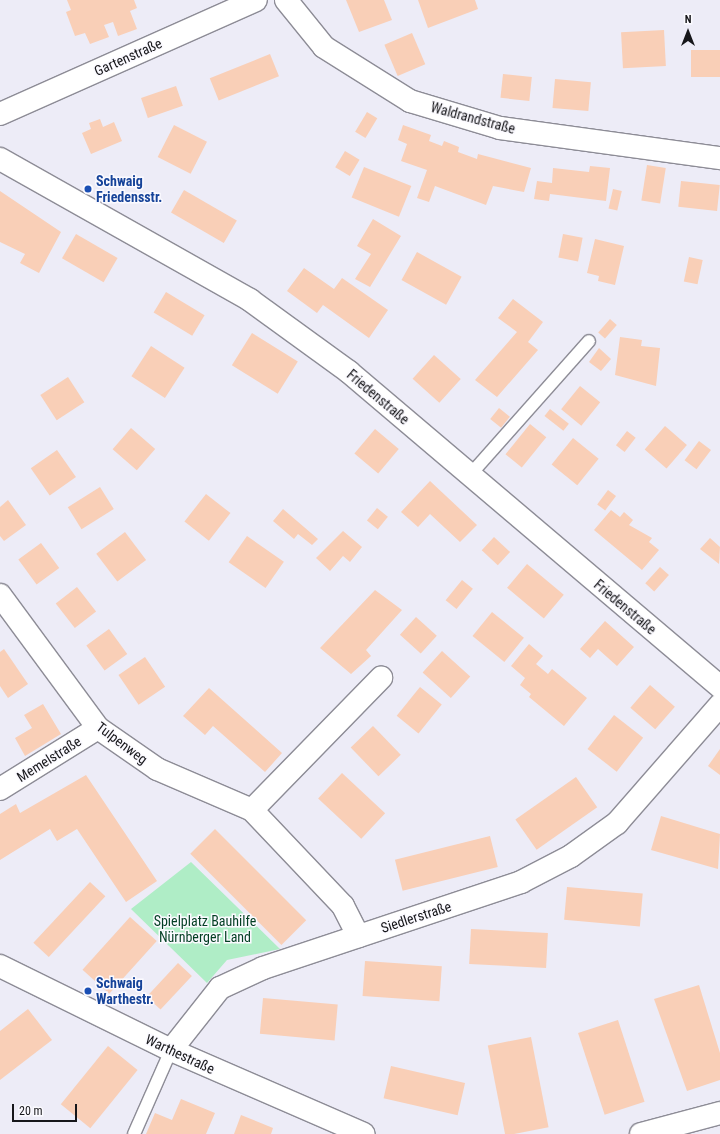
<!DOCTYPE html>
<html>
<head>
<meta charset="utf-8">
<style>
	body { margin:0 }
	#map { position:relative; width:720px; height:1134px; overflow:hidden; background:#edecf7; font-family:"Roboto Condensed",sans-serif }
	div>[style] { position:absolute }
	.green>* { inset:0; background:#afedc6 }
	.building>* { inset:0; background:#f9cfb7; transform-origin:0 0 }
	.roads { filter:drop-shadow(1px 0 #8d8c96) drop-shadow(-1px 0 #8d8c96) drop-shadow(0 1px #8d8c96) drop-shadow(0 -1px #8d8c96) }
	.lane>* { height:12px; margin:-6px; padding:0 6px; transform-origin:6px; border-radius:6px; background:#fff }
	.street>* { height:22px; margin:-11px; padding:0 11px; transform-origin:11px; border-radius:11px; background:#fff }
	.dots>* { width:11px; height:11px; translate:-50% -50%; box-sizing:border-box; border:2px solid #fbfaff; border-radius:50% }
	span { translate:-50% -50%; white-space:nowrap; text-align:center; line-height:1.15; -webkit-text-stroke:3px #fbfaff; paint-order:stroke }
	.street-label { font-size:14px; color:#16161a }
	.transit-label { font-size:14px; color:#164399; font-weight:700 }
	.left { translate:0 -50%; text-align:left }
	.park-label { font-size:14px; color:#023f23 }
	.north { position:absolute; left:668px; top:12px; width:40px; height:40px; -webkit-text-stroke:3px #fbfaff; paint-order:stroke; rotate:0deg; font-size:11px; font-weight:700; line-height:16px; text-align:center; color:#16161a }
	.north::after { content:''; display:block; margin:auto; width:14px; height:18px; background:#16161a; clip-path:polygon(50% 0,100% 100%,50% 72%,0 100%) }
	.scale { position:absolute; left:12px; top:1104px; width:65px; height:18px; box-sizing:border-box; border:2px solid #16161a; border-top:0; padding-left:5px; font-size:12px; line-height:14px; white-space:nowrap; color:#16161a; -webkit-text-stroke:3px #fbfaff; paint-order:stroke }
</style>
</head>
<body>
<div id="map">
	<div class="green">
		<div style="clip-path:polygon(191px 862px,280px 949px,227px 960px,207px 983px,131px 909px)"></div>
	</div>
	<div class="building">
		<div style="clip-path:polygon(67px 0,134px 0,137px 8px,130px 11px,137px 29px,118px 36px,113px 22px,104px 25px,109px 37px,90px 44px,85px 33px,75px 36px,66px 12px,71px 10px)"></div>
		<div style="clip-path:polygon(346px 0,384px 0,392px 20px,359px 32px)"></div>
		<div style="clip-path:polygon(418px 0,475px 0,478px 9px,428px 28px)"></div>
		<div style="left:664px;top:30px;width:36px;height:43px;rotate:87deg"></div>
		<div style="left:412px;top:33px;width:34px;height:30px;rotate:67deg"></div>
		<div style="left:691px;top:50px;width:29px;height:27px"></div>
		<div style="left:270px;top:54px;width:24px;height:65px;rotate:68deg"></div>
		<div style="left:503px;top:74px;width:29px;height:24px;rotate:6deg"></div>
		<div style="left:555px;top:79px;width:36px;height:29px;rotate:5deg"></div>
		<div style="left:176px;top:86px;width:21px;height:37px;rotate:71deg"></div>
		<div style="left:367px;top:112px;width:12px;height:23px;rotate:31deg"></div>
		<div style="clip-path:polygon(100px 119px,103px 127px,114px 122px,122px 141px,91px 154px,82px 133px,91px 129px,89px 123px)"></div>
		<div style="left:174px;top:125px;width:37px;height:36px;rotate:27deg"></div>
		<div style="clip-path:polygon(403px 125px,431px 135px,429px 141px,442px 146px,444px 141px,459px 147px,458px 152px,477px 159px,478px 154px,531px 168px,524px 192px,493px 186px,486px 205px,435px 186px,429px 202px,417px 198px,427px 170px,401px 161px,407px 144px,398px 140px)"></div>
		<div style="left:345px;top:151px;width:17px;height:19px;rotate:31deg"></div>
		<div style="left:647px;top:165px;width:19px;height:36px;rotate:9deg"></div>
		<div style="clip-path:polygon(590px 166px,610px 168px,606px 201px,550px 194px,549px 201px,534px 199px,537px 181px,552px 183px,553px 168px,589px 172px)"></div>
		<div style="left:364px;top:167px;width:51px;height:33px;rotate:22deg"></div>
		<div style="left:681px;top:181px;width:39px;height:26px;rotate:6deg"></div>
		<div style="left:613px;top:189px;width:9px;height:20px;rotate:13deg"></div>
		<div style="left:184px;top:190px;width:61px;height:26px;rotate:30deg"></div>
		<div style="clip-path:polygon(0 191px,61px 232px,39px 273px,20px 263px,25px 254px,0 242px)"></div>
		<div style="clip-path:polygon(373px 219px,401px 236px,370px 287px,355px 279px,371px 254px,357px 246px)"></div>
		<div style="left:76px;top:234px;width:48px;height:28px;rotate:30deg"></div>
		<div style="left:563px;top:234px;width:20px;height:24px;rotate:11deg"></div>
		<div style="clip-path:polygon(595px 239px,624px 246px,615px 285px,598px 281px,599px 276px,587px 273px)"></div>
		<div style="left:417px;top:252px;width:51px;height:32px;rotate:29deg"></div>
		<div style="left:689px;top:257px;width:14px;height:25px;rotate:12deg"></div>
		<div style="clip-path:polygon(304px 268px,334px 289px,342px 278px,388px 310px,369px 338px,323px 305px,317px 313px,287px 291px)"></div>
		<div style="left:166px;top:292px;width:45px;height:24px;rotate:31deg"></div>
		<div style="clip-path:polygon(513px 299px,543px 322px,528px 342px,538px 350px,497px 397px,475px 380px,517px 332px,498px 318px)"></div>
		<div style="left:610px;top:319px;width:9px;height:18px;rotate:41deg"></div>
		<div style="left:252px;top:333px;width:54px;height:38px;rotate:32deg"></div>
		<div style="clip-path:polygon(620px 337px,642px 340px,641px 346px,660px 348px,656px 386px,615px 375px)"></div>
		<div style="left:151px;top:346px;width:40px;height:36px;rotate:33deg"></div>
		<div style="clip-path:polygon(599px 348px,611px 359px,601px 371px,589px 362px)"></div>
		<div style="left:434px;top:355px;width:36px;height:32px;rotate:42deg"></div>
		<div style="left:68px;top:377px;width:30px;height:33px;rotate:57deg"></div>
		<div style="left:580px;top:386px;width:26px;height:30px;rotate:39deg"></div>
		<div style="left:499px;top:408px;width:14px;height:14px;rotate:39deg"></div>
		<div style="left:550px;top:409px;width:24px;height:9px;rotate:38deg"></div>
		<div style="left:530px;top:424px;width:21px;height:39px;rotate:39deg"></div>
		<div style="left:665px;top:426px;width:29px;height:31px;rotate:41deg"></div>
		<div style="left:131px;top:428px;width:32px;height:28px;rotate:41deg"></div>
		<div style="left:375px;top:429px;width:31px;height:32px;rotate:40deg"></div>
		<div style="left:627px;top:431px;width:11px;height:18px;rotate:38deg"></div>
		<div style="left:573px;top:438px;width:33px;height:34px;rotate:39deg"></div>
		<div style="left:699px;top:441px;width:15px;height:24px;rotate:37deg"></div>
		<div style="left:57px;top:450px;width:33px;height:32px;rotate:55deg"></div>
		<div style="clip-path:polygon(430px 481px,477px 525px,460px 542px,430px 514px,418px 527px,401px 512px)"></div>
		<div style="left:100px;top:487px;width:26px;height:38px;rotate:58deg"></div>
		<div style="left:608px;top:490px;width:10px;height:18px;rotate:37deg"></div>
		<div style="left:206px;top:494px;width:31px;height:35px;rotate:38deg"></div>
		<div style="clip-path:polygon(8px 500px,26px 525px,4px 541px,0 536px,0 507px)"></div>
		<div style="left:377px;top:508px;width:14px;height:16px;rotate:39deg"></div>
		<div style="clip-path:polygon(283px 509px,318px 539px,312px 545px,298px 534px,294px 539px,273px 521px)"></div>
		<div style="clip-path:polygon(611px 510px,620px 517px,624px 512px,633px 520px,629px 525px,652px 538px,649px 542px,659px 550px,642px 570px,594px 530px)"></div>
		<div style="clip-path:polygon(343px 531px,362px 547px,350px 562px,343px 556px,330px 571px,316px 558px)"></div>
		<div style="left:125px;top:532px;width:35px;height:36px;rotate:53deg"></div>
		<div style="left:247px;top:536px;width:45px;height:32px;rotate:35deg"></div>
		<div style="left:494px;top:537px;width:22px;height:18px;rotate:43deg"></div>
		<div style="clip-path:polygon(710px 538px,720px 547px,719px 564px,700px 549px)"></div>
		<div style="left:41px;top:543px;width:31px;height:28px;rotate:54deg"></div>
		<div style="left:527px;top:564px;width:48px;height:31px;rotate:40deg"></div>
		<div style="left:660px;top:567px;width:12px;height:22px;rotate:42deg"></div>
		<div style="left:462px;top:580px;width:14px;height:26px;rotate:39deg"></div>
		<div style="left:77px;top:587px;width:31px;height:27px;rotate:52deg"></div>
		<div style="clip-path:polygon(375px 590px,402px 610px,366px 650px,371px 656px,351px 674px,320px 648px)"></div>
		<div style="left:492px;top:612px;width:41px;height:31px;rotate:39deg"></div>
		<div style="left:416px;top:617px;width:28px;height:24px;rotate:42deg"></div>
		<div style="clip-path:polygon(605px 621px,634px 647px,617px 666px,598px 649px,590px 658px,580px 649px)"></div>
		<div style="left:109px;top:629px;width:31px;height:28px;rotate:54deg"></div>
		<div style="clip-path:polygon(529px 644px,543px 656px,536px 664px,548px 674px,552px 669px,587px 698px,564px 726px,529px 697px,531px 694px,520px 685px,525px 678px,511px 666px)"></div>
		<div style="clip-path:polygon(4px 649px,28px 684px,8px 698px,0 686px,0 652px)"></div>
		<div style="left:442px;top:651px;width:38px;height:29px;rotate:42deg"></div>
		<div style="left:145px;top:657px;width:36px;height:32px;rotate:56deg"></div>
		<div style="left:650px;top:685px;width:33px;height:30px;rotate:41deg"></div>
		<div style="left:420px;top:687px;width:28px;height:37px;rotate:39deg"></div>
		<div style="clip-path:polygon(209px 688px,282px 753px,265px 772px,213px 726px,205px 735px,183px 716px)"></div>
		<div style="clip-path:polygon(43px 704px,61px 734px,25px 756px,15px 738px,32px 728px,24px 715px)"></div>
		<div style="left:614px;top:715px;width:37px;height:43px;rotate:38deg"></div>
		<div style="left:373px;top:726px;width:40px;height:31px;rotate:46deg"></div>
		<div style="clip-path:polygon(720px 749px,720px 775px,708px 766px)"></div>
		<div style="left:342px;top:773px;width:59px;height:35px;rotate:43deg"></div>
		<div style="clip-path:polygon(86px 775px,157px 881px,126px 902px,77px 829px,57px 841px,50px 829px,0 860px,0 814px,16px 804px,20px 813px)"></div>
		<div style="left:576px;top:777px;width:37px;height:74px;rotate:55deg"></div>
		<div style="clip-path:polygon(661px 816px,720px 834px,718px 869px,651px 850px)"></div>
		<div style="left:215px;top:829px;width:129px;height:35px;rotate:45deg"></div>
		<div style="left:490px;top:836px;width:32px;height:98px;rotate:76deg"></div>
		<div style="left:90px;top:882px;width:21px;height:83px;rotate:43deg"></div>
		<div style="left:567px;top:887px;width:76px;height:33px;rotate:5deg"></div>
		<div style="left:130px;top:917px;width:36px;height:71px;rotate:42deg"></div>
		<div style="left:471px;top:929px;width:77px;height:35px;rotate:3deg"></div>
		<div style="left:365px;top:961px;width:77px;height:35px;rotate:4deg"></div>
		<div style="left:178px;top:963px;width:19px;height:46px;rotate:43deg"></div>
		<div style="clip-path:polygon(699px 985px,720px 1053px,720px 1080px,687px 1091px,654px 999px)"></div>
		<div style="left:263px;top:998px;width:75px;height:36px;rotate:5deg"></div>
		<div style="clip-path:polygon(28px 1009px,52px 1040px,0 1080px,0 1031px)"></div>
		<div style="left:618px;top:1020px;width:86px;height:42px;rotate:72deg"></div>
		<div style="left:531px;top:1037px;width:92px;height:44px;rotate:79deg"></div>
		<div style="left:108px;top:1046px;width:38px;height:75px;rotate:39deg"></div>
		<div style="left:391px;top:1066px;width:76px;height:33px;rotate:13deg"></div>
		<div style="clip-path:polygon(181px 1099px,215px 1113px,206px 1134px,146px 1134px,155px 1113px,172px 1120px)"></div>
		<div style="clip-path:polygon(241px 1115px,273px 1128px,271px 1134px,234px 1134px)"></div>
	</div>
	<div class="roads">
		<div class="lane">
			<div style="left:470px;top:475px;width:179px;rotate:-48.4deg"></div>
			<div style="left:134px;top:1134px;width:92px;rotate:-66.2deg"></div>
		</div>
		<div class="street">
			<div style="left:286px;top:0;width:60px;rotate:51deg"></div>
			<div style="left:324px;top:47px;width:102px;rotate:32.1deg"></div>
			<div style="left:410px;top:101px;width:94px;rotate:16.7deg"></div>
			<div style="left:500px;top:128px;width:222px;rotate:7.8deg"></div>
			<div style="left:0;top:114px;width:280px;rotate:-24deg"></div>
			<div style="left:0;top:159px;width:287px;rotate:29.4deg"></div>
			<div style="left:250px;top:300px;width:122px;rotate:36deg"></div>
			<div style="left:349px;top:372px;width:487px;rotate:40.3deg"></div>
			<div style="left:0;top:595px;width:165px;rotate:53.6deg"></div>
			<div style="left:98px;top:728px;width:72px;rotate:34.8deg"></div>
			<div style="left:157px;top:769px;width:103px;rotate:23.3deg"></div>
			<div style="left:252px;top:810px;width:132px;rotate:46.5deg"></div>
			<div style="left:343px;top:906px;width:34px;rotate:63deg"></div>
			<div style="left:0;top:789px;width:115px;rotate:-31.9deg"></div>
			<div style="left:252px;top:810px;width:185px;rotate:-45.7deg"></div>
			<div style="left:0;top:966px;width:191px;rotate:26.2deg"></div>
			<div style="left:171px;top:1050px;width:210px;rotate:23.5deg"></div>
			<div style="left:171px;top:1050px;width:79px;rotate:-51.7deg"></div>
			<div style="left:220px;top:988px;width:47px;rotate:-24.9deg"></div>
			<div style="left:263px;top:968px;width:272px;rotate:-18.4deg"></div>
			<div style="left:521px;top:882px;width:56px;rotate:-27.5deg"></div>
			<div style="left:571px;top:856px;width:57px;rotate:-35.7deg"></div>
			<div style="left:617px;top:823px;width:157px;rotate:-48.9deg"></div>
			<div style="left:641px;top:1134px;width:82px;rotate:-14.9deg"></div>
		</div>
	</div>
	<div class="dots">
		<div style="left:88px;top:189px;background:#1a4fb4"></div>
		<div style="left:88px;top:991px;background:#1a4fb4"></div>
	</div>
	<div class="street-label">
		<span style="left:128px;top:57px;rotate:-24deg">Gartenstraße</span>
		<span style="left:473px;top:118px;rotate:15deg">Waldrandstraße</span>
		<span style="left:378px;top:397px;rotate:40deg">Friedenstraße</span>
		<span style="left:625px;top:607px;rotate:40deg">Friedenstraße</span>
		<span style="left:122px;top:743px;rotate:37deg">Tulpenweg</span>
		<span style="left:49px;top:759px;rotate:-32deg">Memelstraße</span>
		<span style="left:416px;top:917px;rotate:-18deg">Siedlerstraße</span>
		<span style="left:180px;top:1054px;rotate:25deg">Warthestraße</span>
	</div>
	<div class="transit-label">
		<span class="left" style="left:96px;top:189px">Schwaig<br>Friedensstr.</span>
		<span class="left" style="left:96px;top:991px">Schwaig<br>Warthestr.</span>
	</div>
	<div class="park-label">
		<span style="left:205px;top:929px">Spielplatz Bauhilfe<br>Nürnberger Land</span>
	</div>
	<div class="north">N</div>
	<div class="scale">20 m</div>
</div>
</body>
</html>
